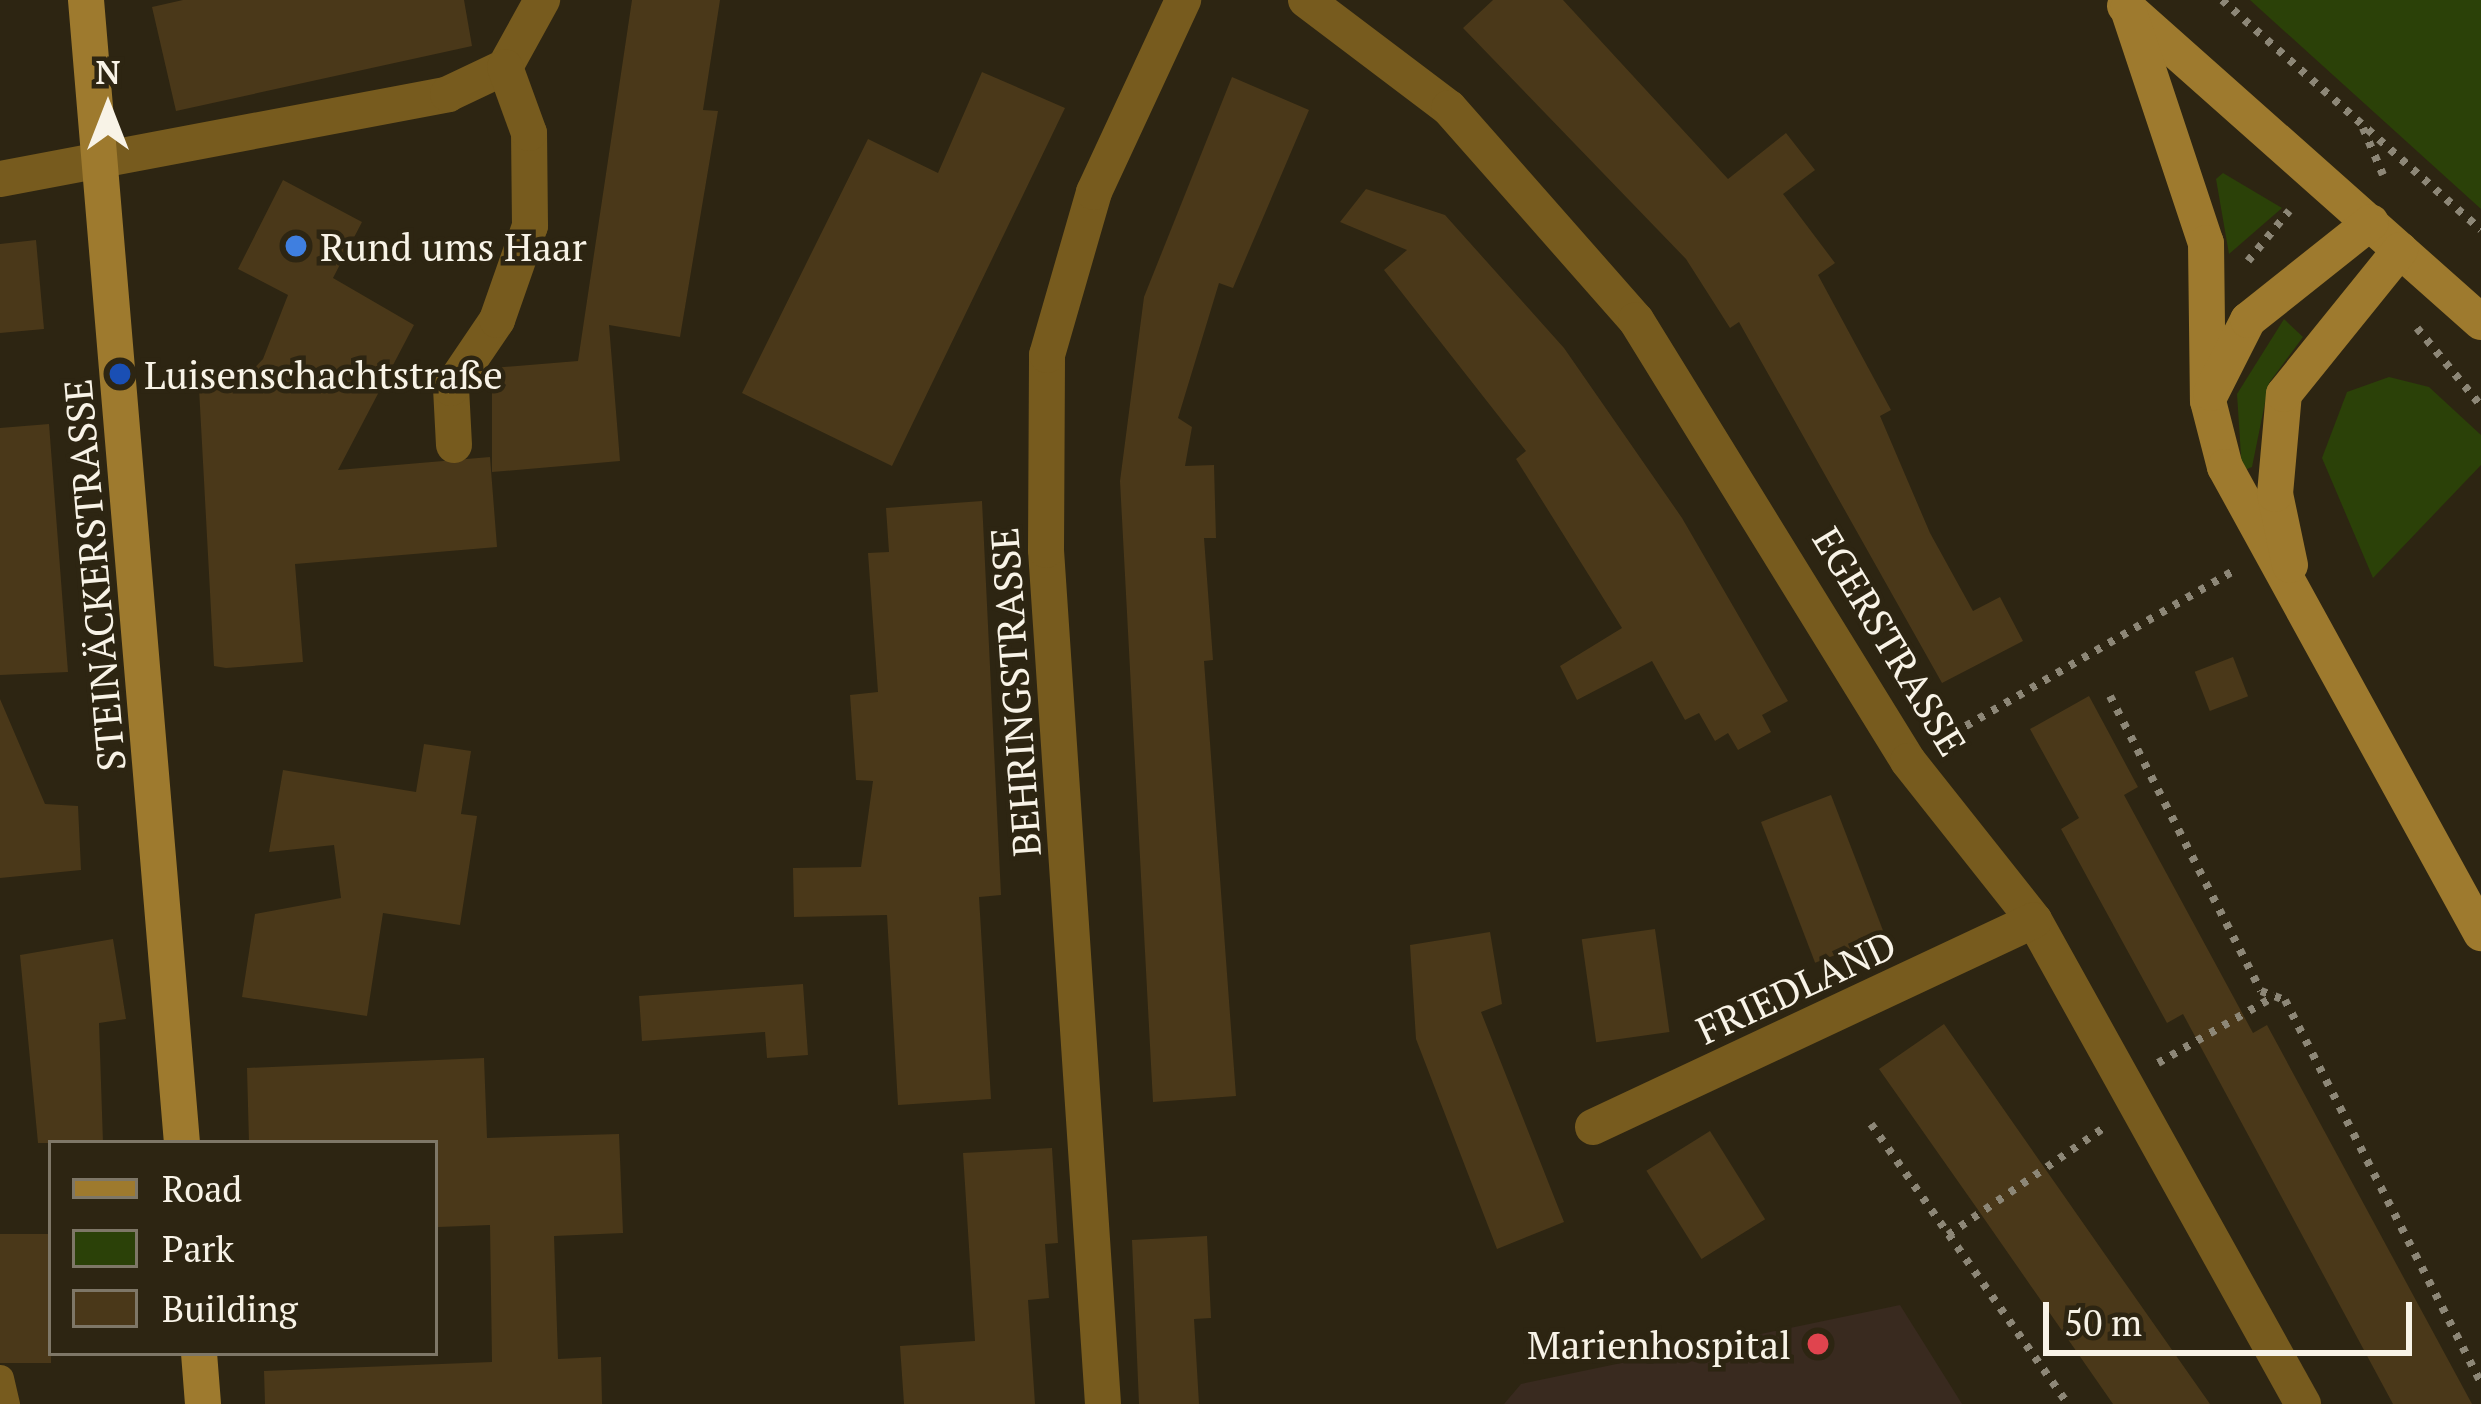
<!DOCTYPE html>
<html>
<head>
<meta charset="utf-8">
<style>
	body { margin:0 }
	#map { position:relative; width:2481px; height:1404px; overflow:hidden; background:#2d2512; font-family:"PT Serif",serif }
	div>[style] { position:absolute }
	.medical>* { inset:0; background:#392a1f }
	.green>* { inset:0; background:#2b4108 }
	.building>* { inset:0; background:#4a3819; transform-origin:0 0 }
	.path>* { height:8px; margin-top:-4px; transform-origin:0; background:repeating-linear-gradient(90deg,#8d8777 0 6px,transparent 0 15px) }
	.lane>* { height:27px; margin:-13.5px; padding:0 13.5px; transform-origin:13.5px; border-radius:13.5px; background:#775b1e }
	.street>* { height:36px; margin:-18px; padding:0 18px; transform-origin:18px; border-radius:18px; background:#775b1e }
	.secondary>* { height:36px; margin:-18px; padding:0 18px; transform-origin:18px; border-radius:18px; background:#9e7a2e }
	.dots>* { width:33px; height:33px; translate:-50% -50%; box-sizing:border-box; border:6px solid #2d2512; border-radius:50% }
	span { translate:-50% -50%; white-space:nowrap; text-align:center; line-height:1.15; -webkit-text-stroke:9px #2d2512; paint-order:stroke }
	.poi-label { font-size:39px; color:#f8f3e7 }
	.left { translate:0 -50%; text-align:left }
	.right { translate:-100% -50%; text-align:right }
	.street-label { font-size:39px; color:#f8f3e7 }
	.legend { position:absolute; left:48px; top:1140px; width:390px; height:216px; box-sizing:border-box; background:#2d2512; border:3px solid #7e7767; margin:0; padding:15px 21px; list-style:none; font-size:36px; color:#f8f3e7 }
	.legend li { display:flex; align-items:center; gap:24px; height:60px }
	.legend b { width:60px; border:3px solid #7e7767 }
	.north { position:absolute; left:48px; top:48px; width:120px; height:120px; -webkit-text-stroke:9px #2d2512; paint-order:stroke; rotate:0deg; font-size:33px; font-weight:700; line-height:48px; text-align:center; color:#f8f3e7 }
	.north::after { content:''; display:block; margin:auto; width:42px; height:54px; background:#f8f3e7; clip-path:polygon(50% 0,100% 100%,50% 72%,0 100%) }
	.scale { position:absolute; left:2043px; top:1302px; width:369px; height:54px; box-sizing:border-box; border:6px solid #f8f3e7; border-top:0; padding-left:15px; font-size:36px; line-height:42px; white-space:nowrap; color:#f8f3e7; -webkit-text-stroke:9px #2d2512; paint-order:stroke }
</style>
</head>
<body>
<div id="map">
	<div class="medical">
		<div style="clip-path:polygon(1900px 1305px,1962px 1404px,1504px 1404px,1521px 1384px)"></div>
	</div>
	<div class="green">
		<div style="clip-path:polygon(2250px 0,2481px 0,2481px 209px)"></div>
		<div style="clip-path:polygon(2223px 173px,2282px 208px,2229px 254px,2216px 179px)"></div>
		<div style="clip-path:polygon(2284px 319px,2303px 337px,2269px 383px,2252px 467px,2242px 471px,2237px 394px)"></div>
		<div style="clip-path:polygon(2389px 377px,2429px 387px,2481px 435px,2481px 465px,2373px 578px,2322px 458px,2347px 392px)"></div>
	</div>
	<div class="building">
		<div style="clip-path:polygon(183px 0,464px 0,472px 46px,176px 111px,152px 7px)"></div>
		<div style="clip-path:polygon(632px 0,720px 0,703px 110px,718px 111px,680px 337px,609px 325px,620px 461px,492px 472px,492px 368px,578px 361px)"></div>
		<div style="clip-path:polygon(1493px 0,1563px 0,1728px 179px,1786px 133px,1815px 170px,1783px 194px,1835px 263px,1818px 275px,1891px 410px,1880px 416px,1930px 533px,1973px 611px,2000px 597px,2023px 641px,1942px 683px,1739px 322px,1730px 328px,1686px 259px,1463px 28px)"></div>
		<div style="clip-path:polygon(982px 72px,1065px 108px,892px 466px,742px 393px,868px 139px,938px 173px)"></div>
		<div style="clip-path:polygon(1232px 77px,1309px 110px,1233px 288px,1219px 283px,1178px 418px,1192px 427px,1185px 466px,1214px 465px,1216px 538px,1204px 538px,1213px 660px,1204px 661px,1236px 1096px,1153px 1102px,1120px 481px,1144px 297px)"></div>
		<div style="clip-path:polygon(283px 180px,362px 222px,333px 278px,414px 325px,338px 470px,490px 457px,497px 547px,295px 564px,303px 662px,226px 668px,214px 666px,199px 388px,232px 392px,263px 359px,288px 295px,238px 269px)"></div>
		<div style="clip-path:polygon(1366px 189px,1445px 215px,1564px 348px,1682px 518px,1788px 701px,1762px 715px,1771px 732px,1738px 750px,1728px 733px,1715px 741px,1699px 713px,1685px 720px,1652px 661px,1577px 700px,1560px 666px,1622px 628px,1516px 459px,1526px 451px,1384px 270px,1407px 250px,1340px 222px)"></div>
		<div style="clip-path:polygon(36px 240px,44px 329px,0 333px,0 244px)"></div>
		<div style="clip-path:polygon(49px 424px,68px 672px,0 675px,0 428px)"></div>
		<div style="clip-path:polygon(982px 501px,1001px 895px,979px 897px,991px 1099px,898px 1105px,887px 915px,794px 917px,793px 868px,861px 867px,873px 781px,856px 780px,850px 695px,878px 692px,868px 553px,889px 552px,886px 508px)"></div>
		<div style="left:2233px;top:657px;width:42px;height:41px;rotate:69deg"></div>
		<div style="clip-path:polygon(2089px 696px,2138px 787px,2124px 795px,2253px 1033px,2267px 1025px,2472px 1404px,2393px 1404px,2183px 1014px,2167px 1023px,2092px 886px,2061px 829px,2079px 818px,2030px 729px)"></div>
		<div style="clip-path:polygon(0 699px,45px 804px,78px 806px,81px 870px,0 878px)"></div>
		<div style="clip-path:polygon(424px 744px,471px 751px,461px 814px,477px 816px,460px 925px,383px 913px,367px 1016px,242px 997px,255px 914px,341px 898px,334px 845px,269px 852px,283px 770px,416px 792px)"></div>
		<div style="left:1831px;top:795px;width:151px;height:75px;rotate:69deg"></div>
		<div style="left:1655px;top:929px;width:104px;height:74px;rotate:82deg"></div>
		<div style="clip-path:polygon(1490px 932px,1502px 1004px,1481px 1012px,1564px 1222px,1497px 1249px,1416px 1039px,1410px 945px)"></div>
		<div style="clip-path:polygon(113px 939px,126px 1019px,99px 1023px,103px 1143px,38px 1143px,20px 955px)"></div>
		<div style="clip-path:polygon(803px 984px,808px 1055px,767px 1058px,765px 1032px,642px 1041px,639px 996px)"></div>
		<div style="clip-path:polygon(1944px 1024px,2104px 1253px,2210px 1404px,2113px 1404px,1976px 1207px,1879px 1069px)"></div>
		<div style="clip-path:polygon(484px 1058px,487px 1138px,619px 1134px,623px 1233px,554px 1236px,558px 1359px,601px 1357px,602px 1404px,265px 1404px,264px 1371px,492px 1362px,490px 1225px,438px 1227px,435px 1143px,249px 1143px,247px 1068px)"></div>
		<div style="left:1710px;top:1131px;width:104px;height:75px;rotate:58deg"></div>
		<div style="clip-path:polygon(1052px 1148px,1058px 1243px,1045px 1244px,1049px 1298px,1028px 1300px,1035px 1404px,904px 1404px,900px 1346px,975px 1341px,963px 1153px)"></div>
		<div style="left:51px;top:1234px;width:129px;height:51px;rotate:90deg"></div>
		<div style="clip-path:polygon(1207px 1236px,1211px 1318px,1194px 1319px,1199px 1404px,1139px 1404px,1132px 1240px)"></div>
	</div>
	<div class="path">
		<div style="left:2222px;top:0;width:346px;rotate:41.6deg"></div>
		<div style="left:2363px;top:128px;width:51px;rotate:66.9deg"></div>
		<div style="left:2248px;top:261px;width:65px;rotate:-50.6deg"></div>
		<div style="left:2417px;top:328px;width:101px;rotate:50.6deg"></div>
		<div style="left:2110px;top:696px;width:331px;rotate:62.9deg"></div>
		<div style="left:2261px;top:991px;width:26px;rotate:21deg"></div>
		<div style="left:2285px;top:1000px;width:430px;rotate:62.9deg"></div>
		<div style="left:1940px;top:741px;width:339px;rotate:-30.1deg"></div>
		<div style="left:2158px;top:1063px;width:135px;rotate:-29.8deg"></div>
		<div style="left:1871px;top:1124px;width:342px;rotate:54.9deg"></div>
		<div style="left:1948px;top:1235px;width:191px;rotate:-34.5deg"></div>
	</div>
	<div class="lane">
		<div style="left:0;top:1378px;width:27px;rotate:77deg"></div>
	</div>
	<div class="street">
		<div style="left:1306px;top:0;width:179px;rotate:37.1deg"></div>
		<div style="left:1449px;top:108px;width:283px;rotate:48.6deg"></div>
		<div style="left:1636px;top:320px;width:518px;rotate:58.33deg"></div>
		<div style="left:1908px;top:761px;width:203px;rotate:51.6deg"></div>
		<div style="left:2034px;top:920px;width:554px;rotate:60.94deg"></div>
		<div style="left:0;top:179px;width:456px;rotate:-10.7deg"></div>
		<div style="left:448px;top:94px;width:63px;rotate:-25.3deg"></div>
		<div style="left:505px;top:67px;width:77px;rotate:-61.1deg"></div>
		<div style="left:454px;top:445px;width:57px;rotate:-93deg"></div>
		<div style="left:451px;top:388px;width:82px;rotate:-55.9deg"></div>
		<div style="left:497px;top:320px;width:100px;rotate:-70.7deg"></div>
		<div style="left:530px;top:226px;width:93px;rotate:-90.6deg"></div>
		<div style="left:529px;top:133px;width:70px;rotate:-110deg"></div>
		<div style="left:1593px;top:1127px;width:487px;rotate:-25.1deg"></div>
		<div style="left:1103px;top:1404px;width:856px;rotate:-93.82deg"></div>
		<div style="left:1046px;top:550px;width:195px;rotate:-89.7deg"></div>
		<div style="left:1047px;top:355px;width:170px;rotate:-73.9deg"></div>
		<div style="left:1094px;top:192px;width:212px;rotate:-65.1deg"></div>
	</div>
	<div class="secondary">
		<div style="left:86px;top:0;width:1147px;rotate:85.2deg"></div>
		<div style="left:2125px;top:6px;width:476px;rotate:41.6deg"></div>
		<div style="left:2128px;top:9px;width:247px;rotate:71.6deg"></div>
		<div style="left:2206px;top:243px;width:158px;rotate:89.3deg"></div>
		<div style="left:2208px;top:401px;width:68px;rotate:75.6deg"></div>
		<div style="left:2225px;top:467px;width:532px;rotate:61.22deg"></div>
		<div style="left:2211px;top:393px;width:82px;rotate:-63.1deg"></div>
		<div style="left:2248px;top:320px;width:157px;rotate:-38.5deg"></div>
		<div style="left:2290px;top:565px;width:73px;rotate:-101.9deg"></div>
		<div style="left:2275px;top:494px;width:100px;rotate:-84.9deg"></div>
		<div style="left:2284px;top:394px;width:185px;rotate:-51.1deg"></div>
		<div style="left:199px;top:1353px;width:51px;rotate:85.5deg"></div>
	</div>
	<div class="dots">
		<div style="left:296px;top:246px;background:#3f7fe0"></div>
		<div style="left:120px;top:374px;background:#1a4fb4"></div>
		<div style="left:1818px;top:1344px;background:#e0444e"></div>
	</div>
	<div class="poi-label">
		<span class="left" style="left:320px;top:246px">Rund ums Haar</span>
		<span class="left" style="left:144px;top:374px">Luisenschachtstraße</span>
		<span class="right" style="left:1791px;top:1344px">Marienhospital</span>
	</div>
	<div class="street-label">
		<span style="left:94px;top:575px;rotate:-95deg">STEINÄCKERSTRASSE</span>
		<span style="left:1890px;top:641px;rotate:59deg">EGERSTRASSE</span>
		<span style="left:1015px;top:692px;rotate:-94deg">BEHRINGSTRASSE</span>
		<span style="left:1796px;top:987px;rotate:-25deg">FRIEDLAND</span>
	</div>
	<ul class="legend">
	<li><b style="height:15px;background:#9e7a2e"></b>Road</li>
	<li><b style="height:33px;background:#2b4108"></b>Park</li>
	<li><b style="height:33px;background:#4a3819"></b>Building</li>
	</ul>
	<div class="north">N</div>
	<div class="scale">50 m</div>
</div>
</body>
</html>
